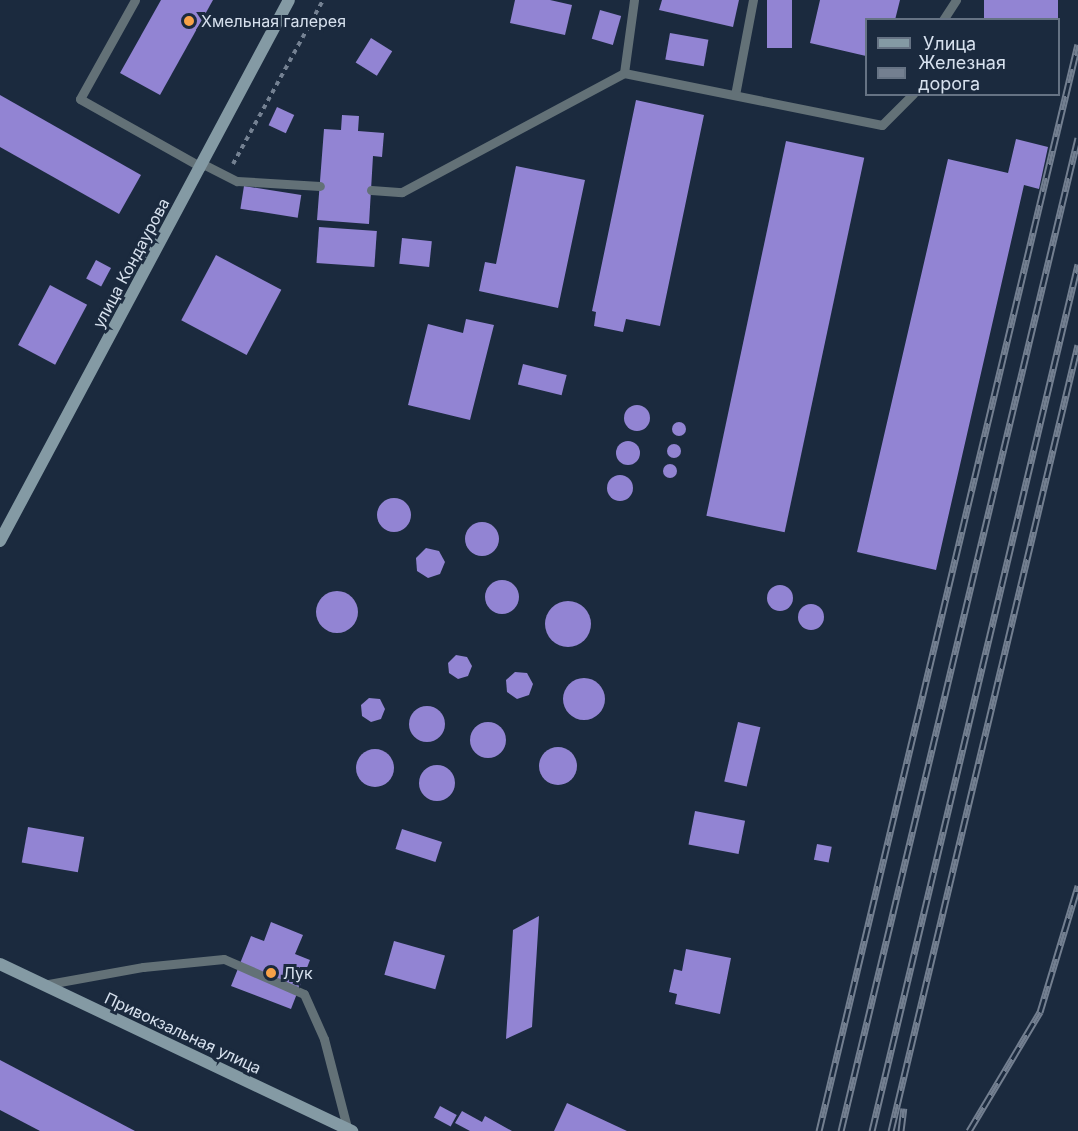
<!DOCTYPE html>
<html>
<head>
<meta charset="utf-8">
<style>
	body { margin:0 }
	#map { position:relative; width:1078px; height:1131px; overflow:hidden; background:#1b2a3e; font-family:Inter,sans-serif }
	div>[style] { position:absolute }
	.building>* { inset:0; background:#9284d3; transform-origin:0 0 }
	.round { border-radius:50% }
	.path>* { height:4px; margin-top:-2px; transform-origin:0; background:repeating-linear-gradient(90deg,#748192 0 4.5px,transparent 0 9px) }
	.lane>* { height:9px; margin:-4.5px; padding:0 4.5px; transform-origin:4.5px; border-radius:4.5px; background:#637177 }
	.secondary>* { height:12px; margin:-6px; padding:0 6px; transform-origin:6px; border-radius:6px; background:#849aa4 }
	.rail>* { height:7px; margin-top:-3.5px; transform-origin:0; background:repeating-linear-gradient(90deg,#1b2a3e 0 14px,#737f90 0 28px); box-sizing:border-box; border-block:2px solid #737f90 }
	.dots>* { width:16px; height:16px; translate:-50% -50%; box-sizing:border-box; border:3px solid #1b2a3e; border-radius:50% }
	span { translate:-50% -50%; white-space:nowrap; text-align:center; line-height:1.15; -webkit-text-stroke:6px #1b2a3e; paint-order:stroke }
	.poi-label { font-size:16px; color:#d7e1ee }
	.left { translate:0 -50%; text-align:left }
	.street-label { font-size:16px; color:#d7e1ee }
	.legend { position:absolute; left:865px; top:18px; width:195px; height:78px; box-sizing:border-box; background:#1b2a3e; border:2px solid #667384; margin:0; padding:8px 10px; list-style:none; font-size:18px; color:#d7e1ee }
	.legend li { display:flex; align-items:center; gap:12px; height:30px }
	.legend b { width:30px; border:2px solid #667384 }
</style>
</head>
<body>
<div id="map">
	<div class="building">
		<div style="clip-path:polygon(161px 0,213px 0,160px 95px,120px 73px)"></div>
		<div style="clip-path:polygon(515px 0,550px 0,572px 5px,565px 35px,510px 23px)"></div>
		<div style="clip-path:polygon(662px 0,739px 0,733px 27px,659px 10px)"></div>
		<div style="left:767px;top:0;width:25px;height:48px"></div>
		<div style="clip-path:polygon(820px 0,900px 0,895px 20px,866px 20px,866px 56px,810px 43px)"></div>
		<div style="left:984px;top:0;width:74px;height:20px"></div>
		<div style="left:600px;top:10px;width:22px;height:30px;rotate:16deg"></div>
		<div style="left:670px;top:33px;width:39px;height:27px;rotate:10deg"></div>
		<div style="left:371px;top:38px;width:25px;height:29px;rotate:32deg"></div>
		<div style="clip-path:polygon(0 95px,141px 175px,119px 214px,0 147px)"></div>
		<div style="clip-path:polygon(636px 100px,704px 115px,660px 326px,626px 319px,623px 332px,594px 326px,596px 312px,592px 311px)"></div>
		<div style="left:277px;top:107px;width:19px;height:20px;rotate:25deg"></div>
		<div style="clip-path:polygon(342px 115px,359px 116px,358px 131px,384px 133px,382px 157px,373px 156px,369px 224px,317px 220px,324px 129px,341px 130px)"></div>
		<div style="clip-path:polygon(1016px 139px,1048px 147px,1039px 189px,1024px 185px,936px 570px,857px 552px,948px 159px,1008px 173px)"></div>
		<div style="left:786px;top:141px;width:80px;height:383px;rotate:12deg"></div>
		<div style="clip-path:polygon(516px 166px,585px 180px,558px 308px,479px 291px,485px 262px,496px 264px)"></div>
		<div style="left:244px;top:186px;width:58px;height:23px;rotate:9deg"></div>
		<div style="left:319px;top:227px;width:58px;height:36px;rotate:4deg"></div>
		<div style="left:402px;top:238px;width:30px;height:26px;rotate:6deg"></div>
		<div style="left:216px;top:255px;width:74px;height:74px;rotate:28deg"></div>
		<div style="left:96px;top:260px;width:17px;height:21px;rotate:28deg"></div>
		<div style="left:50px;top:285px;width:42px;height:68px;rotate:28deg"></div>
		<div style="clip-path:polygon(466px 319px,494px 325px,470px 420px,408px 405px,428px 324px,463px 333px)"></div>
		<div style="left:523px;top:364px;width:45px;height:21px;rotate:14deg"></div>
		<div class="round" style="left:624px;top:405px;width:26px;height:26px"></div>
		<div class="round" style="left:672px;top:422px;width:14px;height:14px"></div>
		<div class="round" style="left:616px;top:441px;width:24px;height:24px"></div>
		<div class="round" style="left:667px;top:444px;width:14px;height:14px"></div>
		<div class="round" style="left:663px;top:464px;width:14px;height:14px"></div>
		<div class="round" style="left:607px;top:475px;width:26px;height:26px"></div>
		<div class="round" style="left:377px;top:498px;width:34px;height:34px"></div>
		<div class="round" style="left:465px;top:522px;width:34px;height:34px"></div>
		<div style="clip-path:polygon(426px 548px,439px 551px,445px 562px,440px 574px,428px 578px,417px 571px,416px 558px)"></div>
		<div class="round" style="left:485px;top:580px;width:34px;height:34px"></div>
		<div class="round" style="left:767px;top:585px;width:26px;height:26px"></div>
		<div class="round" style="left:316px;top:591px;width:42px;height:42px"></div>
		<div class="round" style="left:545px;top:601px;width:46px;height:46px"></div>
		<div class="round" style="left:798px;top:604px;width:26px;height:26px"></div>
		<div style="clip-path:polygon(456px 655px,467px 657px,472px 666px,468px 676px,458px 679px,449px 673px,448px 663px)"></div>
		<div style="clip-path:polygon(515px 672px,527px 673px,533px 684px,529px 695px,517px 699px,507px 692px,506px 680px)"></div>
		<div class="round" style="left:563px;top:678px;width:42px;height:42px"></div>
		<div style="clip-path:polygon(369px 698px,380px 699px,385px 709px,381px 719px,371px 722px,362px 716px,361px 705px)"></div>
		<div class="round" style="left:409px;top:706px;width:36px;height:36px"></div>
		<div style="left:738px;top:722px;width:23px;height:61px;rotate:13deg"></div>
		<div class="round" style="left:470px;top:722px;width:36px;height:36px"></div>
		<div class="round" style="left:539px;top:747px;width:38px;height:38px"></div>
		<div class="round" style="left:356px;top:749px;width:38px;height:38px"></div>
		<div class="round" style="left:419px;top:765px;width:36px;height:36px"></div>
		<div style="left:695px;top:811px;width:51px;height:34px;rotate:11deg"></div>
		<div style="left:28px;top:827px;width:57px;height:36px;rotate:10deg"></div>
		<div style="left:402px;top:829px;width:42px;height:21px;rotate:18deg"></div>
		<div style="left:817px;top:844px;width:15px;height:16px;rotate:11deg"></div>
		<div style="clip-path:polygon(539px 916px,532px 1027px,506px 1039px,513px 930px)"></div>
		<div style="clip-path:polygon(271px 922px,303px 935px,295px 954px,310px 960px,291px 1009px,231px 986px,251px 936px,264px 941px)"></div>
		<div style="left:394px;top:941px;width:53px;height:35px;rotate:16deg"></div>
		<div style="clip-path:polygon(686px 949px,731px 958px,720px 1014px,675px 1004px,677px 994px,669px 992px,674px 969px,682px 971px)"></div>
		<div style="clip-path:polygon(0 1060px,135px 1131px,40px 1131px,0 1110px)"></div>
		<div style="clip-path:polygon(567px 1103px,627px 1131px,554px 1131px)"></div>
		<div style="left:440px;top:1106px;width:19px;height:13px;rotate:28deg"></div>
		<div style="clip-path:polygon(462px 1111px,482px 1122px,485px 1116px,512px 1131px,470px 1131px,455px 1123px)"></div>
	</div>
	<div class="path">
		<div style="left:233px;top:164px;width:187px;rotate:-61.2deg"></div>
	</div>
	<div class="lane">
		<div style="left:135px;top:0;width:113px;rotate:119.1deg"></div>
		<div style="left:80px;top:99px;width:139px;rotate:29.3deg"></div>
		<div style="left:943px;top:20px;width:24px;rotate:-57deg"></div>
		<div style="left:624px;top:73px;width:74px;rotate:-82.2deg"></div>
		<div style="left:735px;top:95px;width:97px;rotate:-79.3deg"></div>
		<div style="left:203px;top:164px;width:38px;rotate:27deg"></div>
		<div style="left:237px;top:181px;width:83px;rotate:3.4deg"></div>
		<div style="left:371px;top:190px;width:31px;rotate:4deg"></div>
		<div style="left:402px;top:192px;width:252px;rotate:-28.2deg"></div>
		<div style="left:624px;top:73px;width:263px;rotate:11.4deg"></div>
		<div style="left:882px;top:125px;width:44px;rotate:-45deg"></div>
		<div style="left:43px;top:985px;width:102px;rotate:-10.2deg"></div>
		<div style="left:143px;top:967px;width:81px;rotate:-5.6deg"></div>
		<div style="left:224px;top:959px;width:87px;rotate:23.6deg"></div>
		<div style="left:304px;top:994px;width:49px;rotate:66deg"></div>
		<div style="left:324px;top:1039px;width:91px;rotate:75.4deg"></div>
	</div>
	<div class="secondary">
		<div style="left:0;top:541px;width:613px;rotate:-61.89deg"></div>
		<div style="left:0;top:964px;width:390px;rotate:25.4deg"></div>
	</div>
	<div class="rail">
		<div style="left:819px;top:1131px;width:1117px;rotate:-76.6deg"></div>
		<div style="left:841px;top:1131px;width:1021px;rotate:-76.58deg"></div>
		<div style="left:872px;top:1131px;width:891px;rotate:-76.63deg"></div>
		<div style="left:891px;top:1131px;width:808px;rotate:-76.62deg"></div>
		<div style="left:901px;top:1131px;width:23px;rotate:-83deg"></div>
		<div style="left:969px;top:1131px;width:139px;rotate:-59.2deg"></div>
		<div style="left:1040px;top:1012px;width:132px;rotate:-73.2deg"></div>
	</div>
	<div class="dots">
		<div style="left:189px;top:21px;background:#f7a248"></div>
		<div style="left:271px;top:973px;background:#f7a248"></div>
	</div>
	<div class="poi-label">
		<span class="left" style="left:201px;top:21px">Хмельная галерея</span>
		<span class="left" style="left:283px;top:973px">Лук</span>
	</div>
	<div class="street-label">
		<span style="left:131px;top:263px;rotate:-62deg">улица Кондаурова</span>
		<span style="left:183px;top:1033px;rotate:25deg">Привокзальная улица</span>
	</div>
	<ul class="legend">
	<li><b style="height:8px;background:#849aa4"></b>Улица</li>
	<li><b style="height:8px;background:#737f90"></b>Железная дорога</li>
	</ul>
</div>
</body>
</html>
